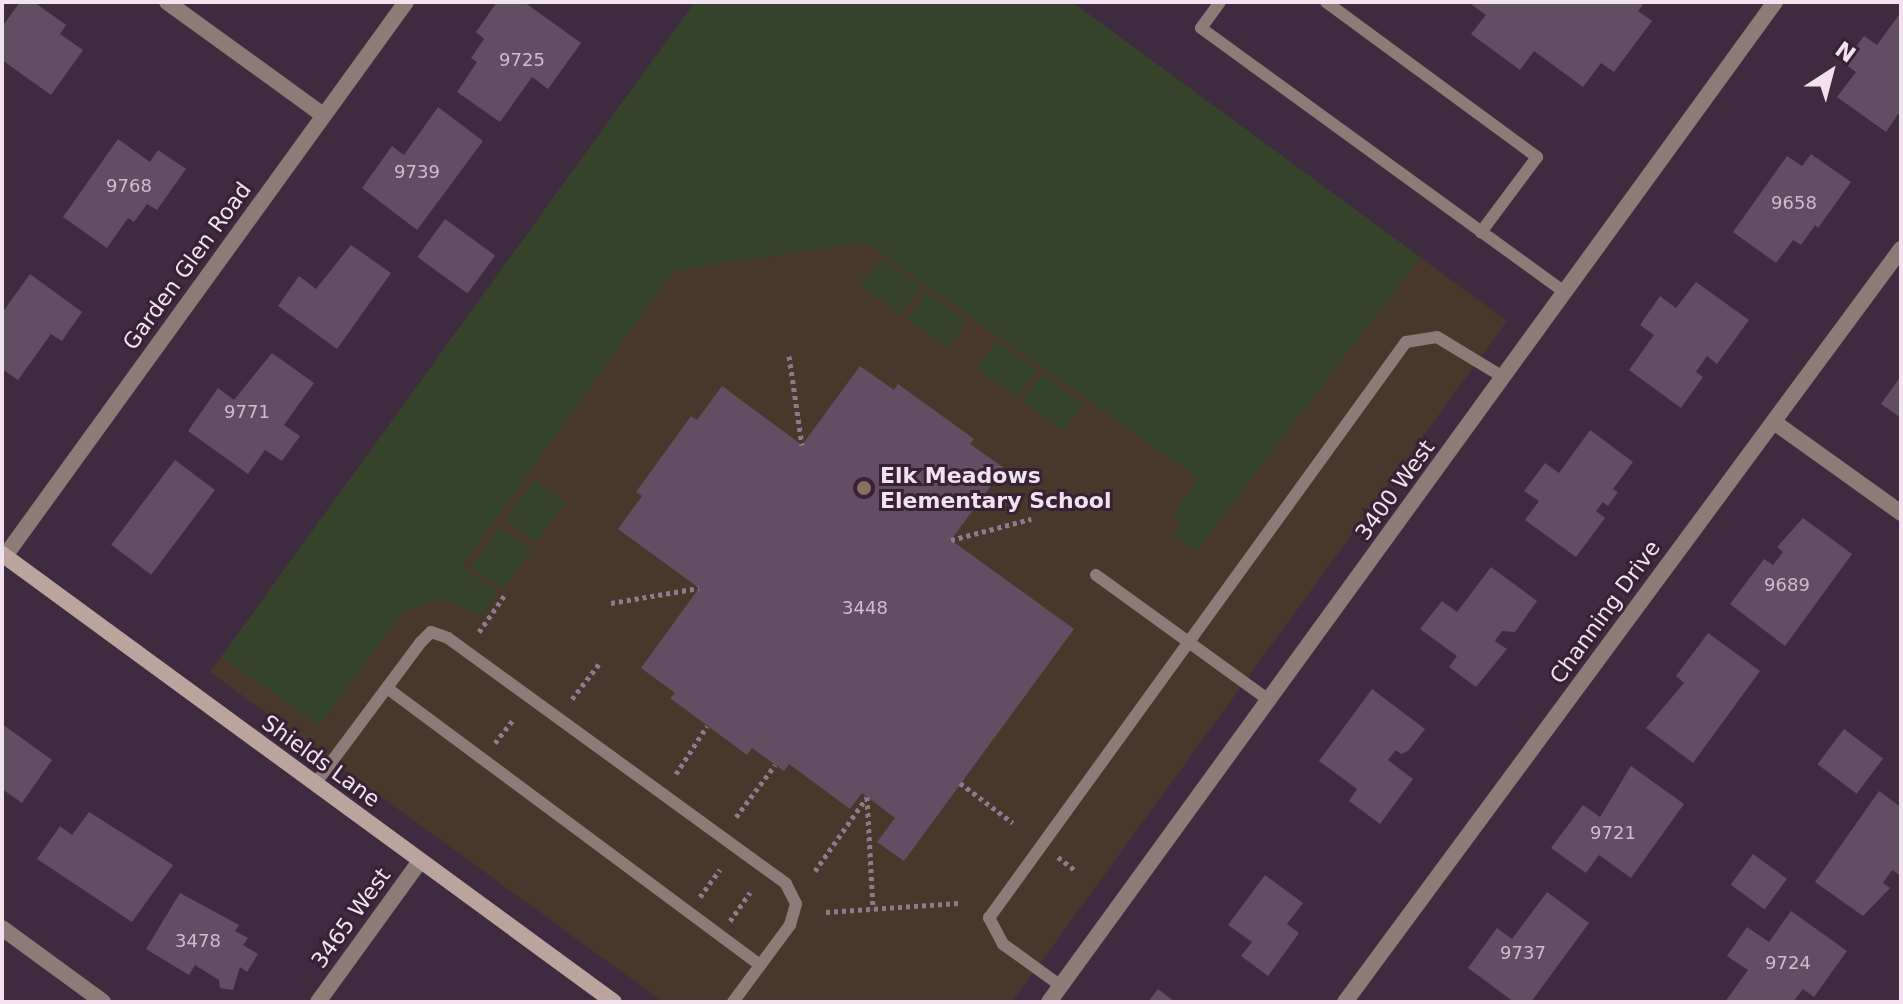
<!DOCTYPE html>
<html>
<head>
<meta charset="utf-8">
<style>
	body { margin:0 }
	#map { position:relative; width:1903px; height:1004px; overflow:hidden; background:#3f2b3f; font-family:"DejaVu Sans",sans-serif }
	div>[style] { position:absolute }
	.education>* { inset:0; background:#47382b }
	.green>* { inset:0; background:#36432b; transform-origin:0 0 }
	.building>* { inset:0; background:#624d62; transform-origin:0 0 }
	.path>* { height:5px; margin-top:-2.5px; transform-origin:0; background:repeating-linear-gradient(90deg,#8c7b8c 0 4px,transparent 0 8px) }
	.lane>* { height:12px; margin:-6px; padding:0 6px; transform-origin:6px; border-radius:6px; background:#8b7c78 }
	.street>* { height:16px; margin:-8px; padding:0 8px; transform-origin:8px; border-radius:8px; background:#8b7c78 }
	.secondary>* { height:16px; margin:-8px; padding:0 8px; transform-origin:8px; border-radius:8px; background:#bca49e }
	.dots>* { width:22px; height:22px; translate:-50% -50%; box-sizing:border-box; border:4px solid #352235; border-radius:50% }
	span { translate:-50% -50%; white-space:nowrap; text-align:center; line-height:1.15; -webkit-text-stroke:6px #352235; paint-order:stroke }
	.number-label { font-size:18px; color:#ccbecc }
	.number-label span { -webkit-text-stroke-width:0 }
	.street-label { font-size:22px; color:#f0e3ef }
	.poi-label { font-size:22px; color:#f0e3ef; font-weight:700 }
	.left { translate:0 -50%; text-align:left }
	.frame { position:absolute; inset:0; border:4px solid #f0e3ef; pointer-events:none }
	.north { position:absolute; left:1791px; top:32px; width:80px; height:80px; -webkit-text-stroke:6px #352235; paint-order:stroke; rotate:36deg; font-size:22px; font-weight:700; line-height:32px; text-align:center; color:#f0e3ef }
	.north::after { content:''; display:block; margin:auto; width:28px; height:36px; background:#f0e3ef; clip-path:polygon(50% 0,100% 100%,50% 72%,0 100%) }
</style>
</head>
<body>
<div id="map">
	<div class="education">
		<div style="clip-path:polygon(695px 2px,1072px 2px,1507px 321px,1012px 1002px,663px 1002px,210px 672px)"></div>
	</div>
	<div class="green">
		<div style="clip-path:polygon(695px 2px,1072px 2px,1420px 257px,1197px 551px,1175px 536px,1182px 522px,1173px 515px,1198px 478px,865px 242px,673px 271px,462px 566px,498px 592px,481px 615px,443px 599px,404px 611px,319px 726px,222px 656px)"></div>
		<div style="left:880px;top:258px;width:50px;height:34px;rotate:35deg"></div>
		<div style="left:926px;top:292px;width:50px;height:34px;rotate:35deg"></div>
		<div style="left:996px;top:341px;width:50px;height:34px;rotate:35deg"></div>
		<div style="left:1042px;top:374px;width:51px;height:34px;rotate:36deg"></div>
		<div style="left:534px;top:480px;width:39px;height:49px;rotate:37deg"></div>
		<div style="left:500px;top:527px;width:39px;height:49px;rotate:36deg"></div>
	</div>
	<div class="building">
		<div style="clip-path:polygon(20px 2px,34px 2px,66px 25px,60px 34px,83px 50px,51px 95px,2px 60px,2px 27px)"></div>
		<div style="clip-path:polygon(497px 2px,524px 2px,581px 43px,548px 89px,532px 77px,500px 122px,457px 92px,477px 62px,471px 58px,484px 39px,476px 32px)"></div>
		<div style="clip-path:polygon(1468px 2px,1645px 2px,1638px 11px,1652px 21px,1614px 72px,1601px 63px,1583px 87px,1534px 51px,1520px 70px,1471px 34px,1486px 15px)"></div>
		<div style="clip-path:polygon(1901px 12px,1901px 110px,1886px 132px,1837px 97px,1856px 72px,1844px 63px,1864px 36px,1877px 45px)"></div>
		<div style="clip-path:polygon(438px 107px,483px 141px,417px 230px,362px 188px,392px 146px,404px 155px)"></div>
		<div style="clip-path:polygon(118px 139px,150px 162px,158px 150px,186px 169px,157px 210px,147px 204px,134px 222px,128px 218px,107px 248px,63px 217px)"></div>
		<div style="clip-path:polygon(1811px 154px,1851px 182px,1818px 228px,1815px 225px,1801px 245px,1793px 240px,1776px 263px,1733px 232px,1787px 156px,1802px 166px)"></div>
		<div style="left:445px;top:219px;width:62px;height:47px;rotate:36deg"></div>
		<div style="clip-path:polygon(351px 245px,391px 273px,337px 349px,278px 306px,299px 276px,316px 289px)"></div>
		<div style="clip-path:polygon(30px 274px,82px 312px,62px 341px,51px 334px,18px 380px,2px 369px,2px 313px)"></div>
		<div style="clip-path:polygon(1696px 282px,1749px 320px,1717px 364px,1707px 356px,1696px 372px,1703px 377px,1681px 408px,1629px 370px,1654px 335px,1640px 325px,1660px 296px,1676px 308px)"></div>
		<div style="clip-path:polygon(272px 353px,314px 383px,284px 425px,300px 436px,282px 461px,265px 450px,248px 474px,188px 431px,218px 388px,234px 400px)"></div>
		<div style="clip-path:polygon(860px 366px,894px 390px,898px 384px,974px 439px,970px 444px,1004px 468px,951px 540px,1074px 629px,904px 861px,877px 842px,895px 818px,862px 793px,850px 809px,789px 764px,784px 771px,752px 748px,747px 755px,670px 698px,675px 693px,641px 668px,699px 588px,618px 529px,642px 496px,636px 492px,691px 416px,697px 420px,722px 386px,802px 445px)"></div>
		<div style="clip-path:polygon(1901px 376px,1901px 418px,1881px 404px)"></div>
		<div style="clip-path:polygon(1590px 430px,1633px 462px,1613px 489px,1618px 492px,1608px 506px,1603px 502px,1596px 511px,1605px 518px,1576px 557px,1525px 520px,1539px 501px,1524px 491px,1545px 463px,1559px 473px)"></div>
		<div style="left:175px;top:460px;width:50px;height:106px;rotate:37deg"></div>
		<div style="clip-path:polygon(1803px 518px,1852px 554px,1785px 646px,1730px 604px,1764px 559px,1773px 565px,1783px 552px,1777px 547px)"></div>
		<div style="clip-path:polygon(1491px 567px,1537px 601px,1515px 632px,1502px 631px,1495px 641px,1507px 649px,1476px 687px,1449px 667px,1457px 656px,1420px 629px,1442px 601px,1457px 612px)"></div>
		<div style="clip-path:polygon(1708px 633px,1760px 671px,1693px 763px,1646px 728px,1684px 683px,1676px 676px)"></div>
		<div style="clip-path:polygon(1372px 689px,1425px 729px,1408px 751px,1401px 754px,1396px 750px,1388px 760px,1413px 779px,1380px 824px,1349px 801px,1357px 789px,1319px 761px)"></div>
		<div style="clip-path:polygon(2px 724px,52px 760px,22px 803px,2px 789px)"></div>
		<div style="left:1844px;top:729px;width:49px;height:44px;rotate:37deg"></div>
		<div style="clip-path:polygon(1631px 766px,1684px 804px,1631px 878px,1599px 855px,1586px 873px,1551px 848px,1583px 805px,1600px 817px)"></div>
		<div style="clip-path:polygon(1879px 791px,1901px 807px,1901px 876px,1892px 870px,1883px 883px,1890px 888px,1863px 916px,1815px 882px)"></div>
		<div style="clip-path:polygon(89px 812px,173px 865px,132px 922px,37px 859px,60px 826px,72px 835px)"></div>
		<div style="left:1753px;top:854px;width:42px;height:38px;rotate:36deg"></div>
		<div style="clip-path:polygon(1265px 875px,1303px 903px,1287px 924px,1299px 933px,1268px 976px,1241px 956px,1252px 942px,1228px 925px)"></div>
		<div style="clip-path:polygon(1547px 892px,1589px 923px,1531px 1002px,1514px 1002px,1468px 968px,1497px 928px,1512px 939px)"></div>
		<div style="clip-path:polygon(180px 893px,239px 925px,235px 931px,248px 938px,243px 945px,258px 954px,247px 972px,240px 967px,233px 990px,220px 988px,219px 980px,195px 965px,189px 975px,146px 949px)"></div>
		<div style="clip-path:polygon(1791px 911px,1847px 951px,1814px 997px,1803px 989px,1793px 1002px,1725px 1002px,1748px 970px,1727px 956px,1747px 927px,1769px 942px)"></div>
		<div style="clip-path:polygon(1158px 989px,1175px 1002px,1148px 1002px)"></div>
	</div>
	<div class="path">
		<div style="left:789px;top:356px;width:90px;rotate:81.7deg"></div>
		<div style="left:951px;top:540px;width:83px;rotate:-14.7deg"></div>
		<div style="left:611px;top:603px;width:89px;rotate:-9.7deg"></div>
		<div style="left:479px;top:632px;width:44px;rotate:-55.2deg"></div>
		<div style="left:572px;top:699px;width:44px;rotate:-52.4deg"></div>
		<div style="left:495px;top:743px;width:31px;rotate:-52deg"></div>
		<div style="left:676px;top:774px;width:57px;rotate:-57.1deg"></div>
		<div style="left:960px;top:783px;width:66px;rotate:37deg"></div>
		<div style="left:736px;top:817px;width:65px;rotate:-53.1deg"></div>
		<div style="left:1058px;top:857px;width:24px;rotate:38deg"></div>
		<div style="left:815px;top:871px;width:90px;rotate:-54.9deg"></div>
		<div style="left:867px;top:797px;width:112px;rotate:86.9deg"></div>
		<div style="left:700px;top:897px;width:34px;rotate:-54deg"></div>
		<div style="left:826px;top:912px;width:133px;rotate:-3.9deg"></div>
		<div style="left:730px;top:921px;width:35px;rotate:-55deg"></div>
	</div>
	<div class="lane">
		<div style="left:1220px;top:2px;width:32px;rotate:126deg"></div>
		<div style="left:1201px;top:28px;width:449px;rotate:36deg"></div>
		<div style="left:1326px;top:2px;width:262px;rotate:36.3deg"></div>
		<div style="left:1537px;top:157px;width:94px;rotate:126.7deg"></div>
		<div style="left:1096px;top:575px;width:215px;rotate:35.9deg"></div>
		<div style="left:387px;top:688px;width:465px;rotate:36.6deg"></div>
		<div style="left:315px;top:784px;width:177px;rotate:-53.3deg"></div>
		<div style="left:421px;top:642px;width:14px;rotate:-45deg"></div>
		<div style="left:431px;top:632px;width:18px;rotate:19deg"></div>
		<div style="left:448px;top:638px;width:418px;rotate:36deg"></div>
		<div style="left:786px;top:884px;width:22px;rotate:63deg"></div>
		<div style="left:796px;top:904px;width:22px;rotate:106deg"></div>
		<div style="left:790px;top:925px;width:96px;rotate:126.5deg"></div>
		<div style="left:1061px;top:986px;width:72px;rotate:-144.1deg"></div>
		<div style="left:1003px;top:944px;width:30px;rotate:-118deg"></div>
		<div style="left:989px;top:918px;width:711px;rotate:-54.1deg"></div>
		<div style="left:1406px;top:342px;width:31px;rotate:-9deg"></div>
		<div style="left:1437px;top:337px;width:77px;rotate:31.2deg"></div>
	</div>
	<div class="street">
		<div style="left:167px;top:2px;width:193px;rotate:35.9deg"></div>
		<div style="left:1774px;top:422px;width:156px;rotate:35.6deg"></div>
		<div style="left:5px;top:556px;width:684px;rotate:-54.1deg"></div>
		<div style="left:2px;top:928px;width:125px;rotate:36.2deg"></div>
		<div style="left:318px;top:1002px;width:174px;rotate:-54.1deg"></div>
		<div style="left:1049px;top:1002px;width:1236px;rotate:-54.02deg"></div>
		<div style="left:1345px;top:1002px;width:936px;rotate:-53.56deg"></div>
	</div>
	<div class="secondary">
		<div style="left:2px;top:554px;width:758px;rotate:36.21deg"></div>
	</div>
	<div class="dots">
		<div style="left:864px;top:488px;background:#8d6e63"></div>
	</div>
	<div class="number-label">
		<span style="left:522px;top:60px">9725</span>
		<span style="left:417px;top:172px">9739</span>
		<span style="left:129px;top:186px">9768</span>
		<span style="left:1794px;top:203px">9658</span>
		<span style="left:247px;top:412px">9771</span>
		<span style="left:1787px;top:585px">9689</span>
		<span style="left:865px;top:608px">3448</span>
		<span style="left:1613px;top:833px">9721</span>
		<span style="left:198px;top:941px">3478</span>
		<span style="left:1523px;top:953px">9737</span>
		<span style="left:1788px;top:963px">9724</span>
	</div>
	<div class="street-label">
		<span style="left:187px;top:266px;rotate:-54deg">Garden Glen Road</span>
		<span style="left:1395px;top:490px;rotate:-54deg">3400 West</span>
		<span style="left:1605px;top:612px;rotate:-54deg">Channing Drive</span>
		<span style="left:321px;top:761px;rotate:36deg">Shields Lane</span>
		<span style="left:351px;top:918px;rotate:-54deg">3465 West</span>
	</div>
	<div class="poi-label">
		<span class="left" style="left:880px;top:488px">Elk Meadows<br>Elementary School</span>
	</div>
	<div class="frame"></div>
	<div class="north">N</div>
</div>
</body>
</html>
